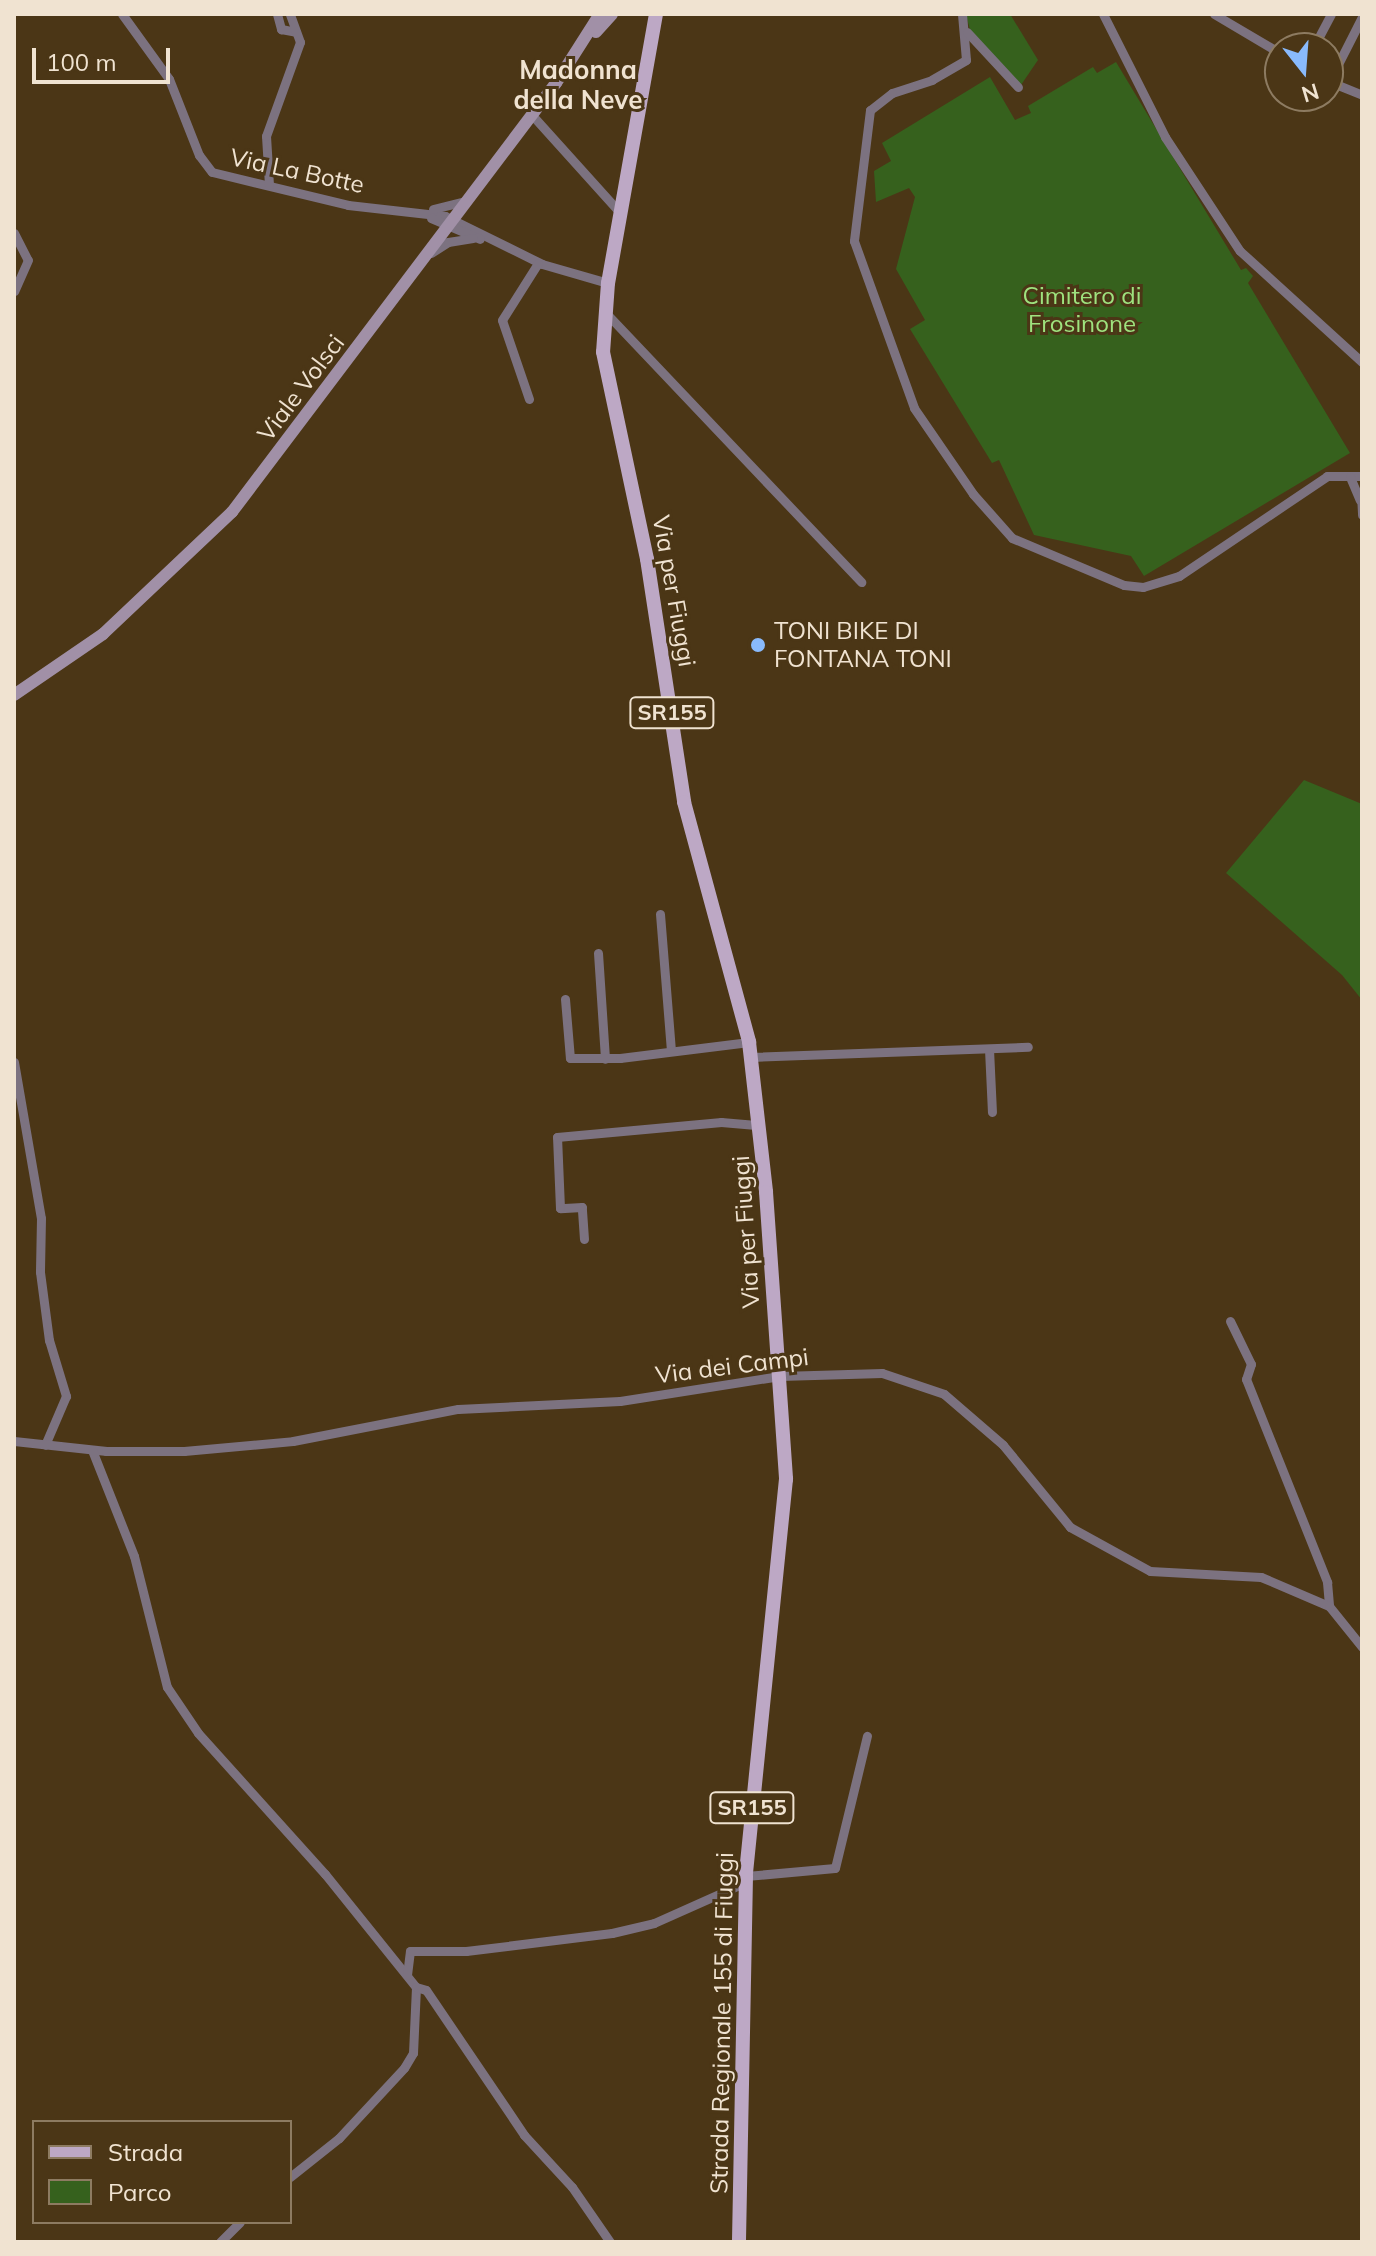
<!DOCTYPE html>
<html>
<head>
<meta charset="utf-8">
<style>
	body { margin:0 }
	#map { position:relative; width:1376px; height:2256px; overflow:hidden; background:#4b3616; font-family:Mulish,sans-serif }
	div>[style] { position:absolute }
	.green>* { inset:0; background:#36611d }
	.minor>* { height:9px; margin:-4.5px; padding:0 4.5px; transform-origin:4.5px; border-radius:4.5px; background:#7c7280 }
	.secondary>* { height:12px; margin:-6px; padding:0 6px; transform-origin:6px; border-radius:6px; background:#a190a7 }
	.primary>* { height:14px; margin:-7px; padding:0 7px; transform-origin:7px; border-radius:7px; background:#bda8c5 }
	.dots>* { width:22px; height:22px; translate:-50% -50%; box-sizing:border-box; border:4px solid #4b3616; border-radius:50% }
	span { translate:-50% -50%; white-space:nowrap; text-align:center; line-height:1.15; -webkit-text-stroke:6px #4b3616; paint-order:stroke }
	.shield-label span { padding:2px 6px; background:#4b3616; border:2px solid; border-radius:6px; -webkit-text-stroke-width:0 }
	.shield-label { font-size:22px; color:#f0e3d1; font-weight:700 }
	.street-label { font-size:24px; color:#f0e3d1 }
	.park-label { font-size:24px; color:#9ee27e }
	.poi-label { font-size:24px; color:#f0e3d1 }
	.left { translate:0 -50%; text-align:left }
	.neighbourhood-label { font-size:26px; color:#f0e3d1; font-weight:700 }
	.frame { position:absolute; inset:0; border:16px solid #f0e3d1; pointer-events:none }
	.legend { position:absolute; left:32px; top:2120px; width:260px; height:104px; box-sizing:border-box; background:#4b3616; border:2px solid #8d7b61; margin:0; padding:10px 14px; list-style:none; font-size:24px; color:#f0e3d1 }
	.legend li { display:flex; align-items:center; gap:16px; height:40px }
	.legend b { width:40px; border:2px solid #8d7b61 }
	.north { position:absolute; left:1264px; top:32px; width:80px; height:80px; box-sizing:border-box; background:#4b3616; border:2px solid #8d7b61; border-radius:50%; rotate:163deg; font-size:22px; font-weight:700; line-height:32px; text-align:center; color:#f0e3d1 }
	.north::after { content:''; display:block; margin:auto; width:28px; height:36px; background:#89bafc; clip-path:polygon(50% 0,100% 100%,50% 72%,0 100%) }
	.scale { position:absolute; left:32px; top:48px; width:138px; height:36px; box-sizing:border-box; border:4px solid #f0e3d1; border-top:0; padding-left:10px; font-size:24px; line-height:28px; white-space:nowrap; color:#f0e3d1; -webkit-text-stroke:6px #4b3616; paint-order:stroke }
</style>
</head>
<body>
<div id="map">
	<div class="green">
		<div style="clip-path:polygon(966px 14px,1010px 14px,1038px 60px,1021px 85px,970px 30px)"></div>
		<div style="clip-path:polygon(1116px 62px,1241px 270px,1246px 268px,1253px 276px,1248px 283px,1350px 453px,1144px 576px,1131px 556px,1034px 535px,999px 460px,992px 463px,910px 329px,925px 320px,896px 269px,915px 197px,909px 188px,876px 202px,874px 171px,891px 161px,882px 143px,990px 77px,1015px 120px,1031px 113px,1028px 106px,1093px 67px,1097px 73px)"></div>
		<div style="clip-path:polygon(1304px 780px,1362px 804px,1362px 1000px,1342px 975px,1226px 873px)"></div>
	</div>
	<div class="minor">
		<div style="left:122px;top:14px;width:80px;rotate:54.1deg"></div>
		<div style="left:169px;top:79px;width:82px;rotate:68.5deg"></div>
		<div style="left:199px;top:155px;width:21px;rotate:53deg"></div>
		<div style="left:212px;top:172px;width:140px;rotate:13.6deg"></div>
		<div style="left:348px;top:205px;width:98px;rotate:6.5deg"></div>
		<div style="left:445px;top:216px;width:108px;rotate:26.3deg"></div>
		<div style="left:542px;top:264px;width:69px;rotate:16.1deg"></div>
		<div style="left:277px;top:14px;width:16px;rotate:75deg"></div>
		<div style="left:281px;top:29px;width:15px;rotate:11deg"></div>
		<div style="left:962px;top:14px;width:46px;rotate:85deg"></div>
		<div style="left:966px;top:60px;width:39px;rotate:150deg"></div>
		<div style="left:932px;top:80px;width:42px;rotate:162deg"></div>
		<div style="left:892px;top:93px;width:28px;rotate:142deg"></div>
		<div style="left:870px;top:110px;width:132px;rotate:97deg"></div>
		<div style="left:854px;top:241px;width:177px;rotate:70.2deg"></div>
		<div style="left:914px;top:408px;width:104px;rotate:55.5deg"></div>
		<div style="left:973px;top:494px;width:59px;rotate:48.4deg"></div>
		<div style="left:1012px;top:538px;width:121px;rotate:22.8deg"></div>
		<div style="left:1124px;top:585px;width:19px;rotate:6deg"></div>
		<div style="left:1143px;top:587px;width:38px;rotate:-17deg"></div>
		<div style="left:1179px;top:576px;width:179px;rotate:-34deg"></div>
		<div style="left:1327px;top:476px;width:35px"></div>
		<div style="left:1103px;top:14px;width:138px;rotate:63.2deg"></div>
		<div style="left:1165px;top:137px;width:136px;rotate:56.7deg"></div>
		<div style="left:1240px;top:251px;width:165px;rotate:42.3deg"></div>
		<div style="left:1214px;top:14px;width:77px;rotate:30.6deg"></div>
		<div style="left:967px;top:32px;width:75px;rotate:47.2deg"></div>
		<div style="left:1313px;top:48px;width:38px;rotate:-62deg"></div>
		<div style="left:1328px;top:81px;width:37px;rotate:22deg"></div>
		<div style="left:1329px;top:82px;width:73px;rotate:-63.1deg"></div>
		<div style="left:532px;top:115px;width:133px;rotate:48deg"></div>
		<div style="left:269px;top:185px;width:49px;rotate:-93.5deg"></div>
		<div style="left:266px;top:136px;width:100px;rotate:-70.1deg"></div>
		<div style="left:300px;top:42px;width:30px;rotate:-110deg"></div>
		<div style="left:433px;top:209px;width:33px;rotate:-14deg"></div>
		<div style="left:431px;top:218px;width:53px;rotate:23.2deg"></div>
		<div style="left:14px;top:233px;width:30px;rotate:63deg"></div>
		<div style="left:28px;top:260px;width:34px;rotate:114deg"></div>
		<div style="left:431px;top:253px;width:20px;rotate:-33deg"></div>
		<div style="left:448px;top:242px;width:25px;rotate:-9deg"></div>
		<div style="left:606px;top:313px;width:371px;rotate:46.5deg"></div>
		<div style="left:529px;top:399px;width:83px;rotate:-108.9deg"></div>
		<div style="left:502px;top:320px;width:67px;rotate:-57.7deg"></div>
		<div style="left:1350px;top:477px;width:25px;rotate:67deg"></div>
		<div style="left:1361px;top:494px;width:21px;rotate:87deg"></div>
		<div style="left:660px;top:914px;width:137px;rotate:85.4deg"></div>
		<div style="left:598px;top:953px;width:106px;rotate:86.2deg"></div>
		<div style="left:565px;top:999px;width:59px;rotate:85.2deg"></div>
		<div style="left:570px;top:1058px;width:50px"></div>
		<div style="left:620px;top:1058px;width:130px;rotate:-7.1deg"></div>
		<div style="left:989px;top:1049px;width:63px;rotate:87.3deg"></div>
		<div style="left:751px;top:1057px;width:277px;rotate:-2.1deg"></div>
		<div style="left:14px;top:1062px;width:158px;rotate:80.2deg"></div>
		<div style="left:41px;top:1218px;width:54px;rotate:91.1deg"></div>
		<div style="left:40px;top:1272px;width:69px;rotate:82.5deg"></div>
		<div style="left:49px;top:1340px;width:59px;rotate:73.1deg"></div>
		<div style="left:66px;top:1396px;width:53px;rotate:113.2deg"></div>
		<div style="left:584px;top:1239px;width:32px;rotate:-94deg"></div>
		<div style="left:582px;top:1207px;width:22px;rotate:177deg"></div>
		<div style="left:560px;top:1208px;width:71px;rotate:-92.4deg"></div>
		<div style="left:557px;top:1137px;width:165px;rotate:-5.2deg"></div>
		<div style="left:721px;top:1122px;width:38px;rotate:5deg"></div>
		<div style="left:1230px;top:1321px;width:48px;rotate:64deg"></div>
		<div style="left:1251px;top:1364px;width:16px;rotate:108deg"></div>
		<div style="left:1246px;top:1379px;width:219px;rotate:68.2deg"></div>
		<div style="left:1327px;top:1582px;width:24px;rotate:85deg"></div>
		<div style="left:14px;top:1441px;width:93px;rotate:6.2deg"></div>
		<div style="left:106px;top:1451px;width:78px"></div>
		<div style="left:184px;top:1451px;width:109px;rotate:-5.2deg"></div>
		<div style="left:293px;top:1441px;width:168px;rotate:-11deg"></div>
		<div style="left:458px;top:1409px;width:162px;rotate:-2.8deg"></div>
		<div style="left:620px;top:1401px;width:162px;rotate:-8.9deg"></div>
		<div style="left:780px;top:1376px;width:102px;rotate:-1.7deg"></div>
		<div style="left:882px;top:1373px;width:65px;rotate:18.7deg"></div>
		<div style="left:944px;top:1394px;width:78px;rotate:40.8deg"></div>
		<div style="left:1003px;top:1445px;width:106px;rotate:50.7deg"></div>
		<div style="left:1070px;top:1527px;width:91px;rotate:28.8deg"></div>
		<div style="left:1150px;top:1571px;width:111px;rotate:3.1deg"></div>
		<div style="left:1261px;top:1577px;width:74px;rotate:23.1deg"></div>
		<div style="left:1329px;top:1606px;width:53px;rotate:51.2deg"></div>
		<div style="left:92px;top:1450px;width:114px;rotate:68.4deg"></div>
		<div style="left:134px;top:1556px;width:135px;rotate:75.9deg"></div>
		<div style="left:167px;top:1687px;width:55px;rotate:56deg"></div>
		<div style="left:198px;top:1733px;width:190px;rotate:48deg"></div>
		<div style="left:325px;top:1874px;width:145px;rotate:51.2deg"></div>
		<div style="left:416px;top:1987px;width:66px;rotate:92.6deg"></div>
		<div style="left:413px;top:2053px;width:17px;rotate:121deg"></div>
		<div style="left:404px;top:2068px;width:96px;rotate:132.9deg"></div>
		<div style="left:339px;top:2138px;width:63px;rotate:141.5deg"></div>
		<div style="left:746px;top:1876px;width:89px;rotate:-5.1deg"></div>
		<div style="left:835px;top:1868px;width:136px;rotate:-76.4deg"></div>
		<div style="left:407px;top:1975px;width:24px;rotate:-83deg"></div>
		<div style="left:410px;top:1951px;width:56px"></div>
		<div style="left:466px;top:1951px;width:147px;rotate:-7deg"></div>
		<div style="left:612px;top:1933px;width:43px;rotate:-13.4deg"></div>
		<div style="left:654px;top:1923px;width:101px;rotate:-24deg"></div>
		<div style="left:416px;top:1987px;width:10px;rotate:17deg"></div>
		<div style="left:426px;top:1990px;width:175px;rotate:55.9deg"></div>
		<div style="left:524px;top:2135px;width:71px;rotate:47.3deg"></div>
		<div style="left:572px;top:2187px;width:67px;rotate:55.4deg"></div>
		<div style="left:220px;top:2242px;width:28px;rotate:-45deg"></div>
	</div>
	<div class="secondary">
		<div style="left:596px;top:32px;width:24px;rotate:-48deg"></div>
		<div style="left:14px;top:695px;width:108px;rotate:-34.4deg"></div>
		<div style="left:103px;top:634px;width:178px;rotate:-43.4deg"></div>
		<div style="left:232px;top:512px;width:538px;rotate:-52.94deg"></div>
		<div style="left:556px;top:83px;width:82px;rotate:-57.5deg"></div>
	</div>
	<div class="primary">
		<div style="left:656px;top:14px;width:273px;rotate:100.1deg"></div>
		<div style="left:608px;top:283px;width:69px;rotate:94.1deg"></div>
		<div style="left:603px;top:352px;width:212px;rotate:78deg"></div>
		<div style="left:647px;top:559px;width:246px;rotate:81.3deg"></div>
		<div style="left:684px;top:802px;width:249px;rotate:74.8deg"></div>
		<div style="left:749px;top:1042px;width:151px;rotate:83.5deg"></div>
		<div style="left:766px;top:1192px;width:288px;rotate:86deg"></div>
		<div style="left:786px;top:1479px;width:399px;rotate:95.8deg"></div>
		<div style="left:746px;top:1876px;width:366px;rotate:91.1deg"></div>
	</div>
	<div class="dots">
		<div style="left:758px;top:645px;background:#89bafc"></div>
	</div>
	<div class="shield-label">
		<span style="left:672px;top:713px">SR155</span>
		<span style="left:752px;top:1808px">SR155</span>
	</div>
	<div class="street-label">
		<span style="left:297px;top:171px;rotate:12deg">Via La Botte</span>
		<span style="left:301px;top:388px;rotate:-53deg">Viale Volsci</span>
		<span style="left:674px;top:591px;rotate:80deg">Via per Fiuggi</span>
		<span style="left:746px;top:1232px;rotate:-94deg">Via per Fiuggi</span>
		<span style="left:732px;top:1366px;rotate:-7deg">Via dei Campi</span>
		<span style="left:722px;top:2023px;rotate:-89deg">Strada Regionale 155 di Fiuggi</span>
	</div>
	<div class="park-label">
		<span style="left:1082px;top:310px">Cimitero di<br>Frosinone</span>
	</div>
	<div class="poi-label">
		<span class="left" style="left:774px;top:645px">TONI BIKE DI<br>FONTANA TONI</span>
	</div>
	<div class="neighbourhood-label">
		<span style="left:578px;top:85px">Madonna<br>della Neve</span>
	</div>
	<div class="frame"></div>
	<ul class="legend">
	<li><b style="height:10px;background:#bda8c5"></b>Strada</li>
	<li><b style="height:22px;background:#36611d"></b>Parco</li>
	</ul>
	<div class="north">N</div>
	<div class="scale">100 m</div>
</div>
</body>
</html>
